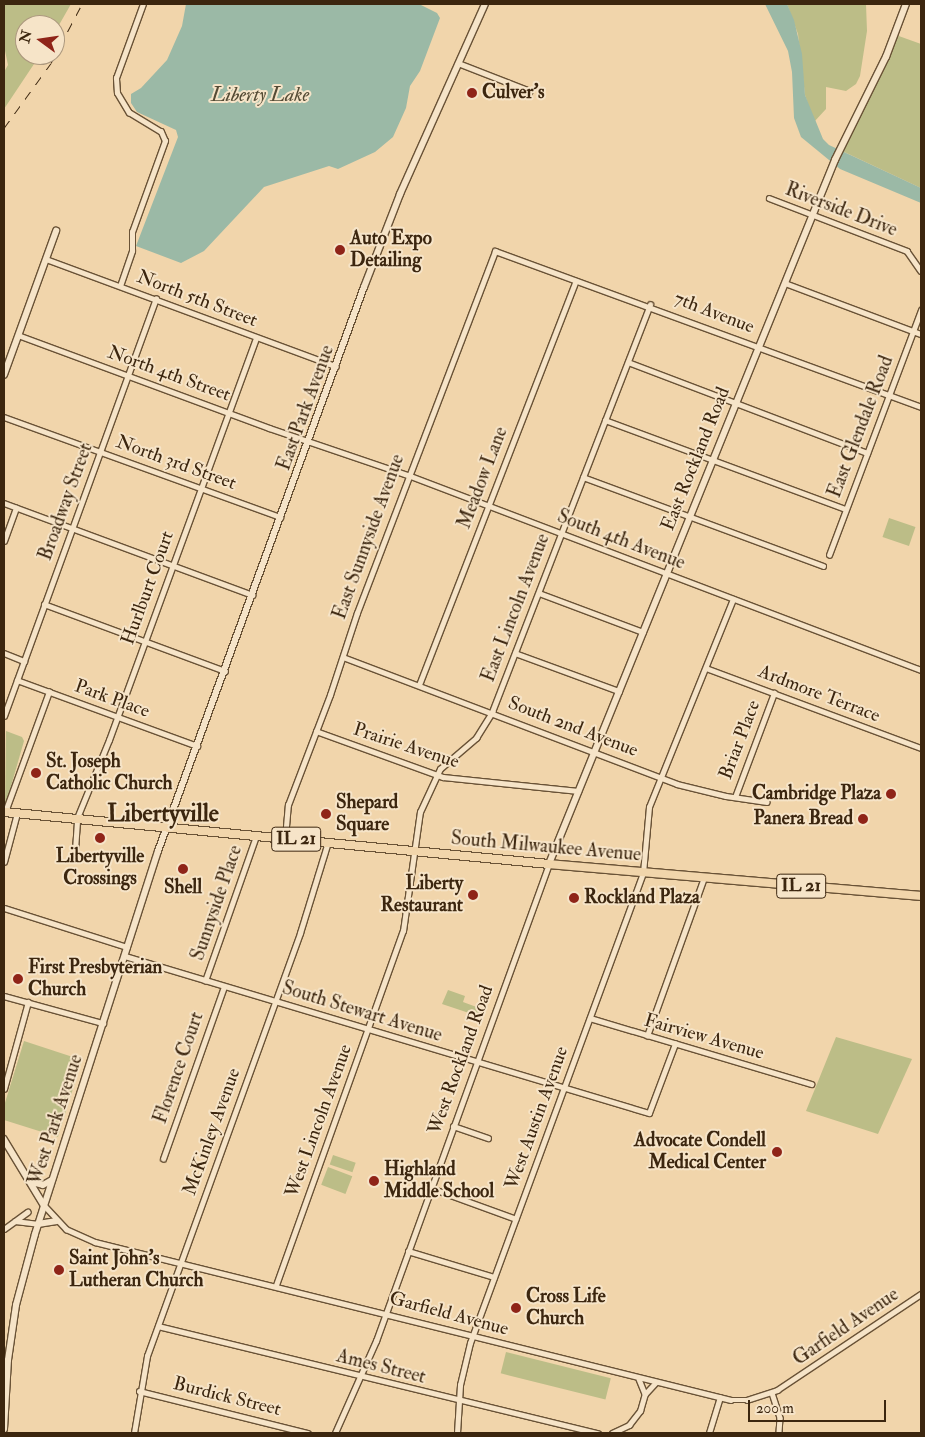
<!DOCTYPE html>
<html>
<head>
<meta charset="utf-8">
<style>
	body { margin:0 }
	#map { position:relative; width:925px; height:1437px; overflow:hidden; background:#f1d5ab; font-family:"IM FELL Double Pica",serif }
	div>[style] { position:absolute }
	.green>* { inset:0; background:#bcbd87; transform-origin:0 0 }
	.water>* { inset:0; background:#9bb9a6 }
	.roads { filter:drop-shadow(1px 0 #695236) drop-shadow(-1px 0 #695236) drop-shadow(0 1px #695236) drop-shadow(0 -1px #695236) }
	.minor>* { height:4.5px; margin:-2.25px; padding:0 2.25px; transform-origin:2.25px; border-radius:2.25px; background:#f6e4c8 }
	.tertiary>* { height:5.5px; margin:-2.75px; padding:0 2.75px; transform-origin:2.75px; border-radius:2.75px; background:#f6e4c8 }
	.secondary>* { height:6px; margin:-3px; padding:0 3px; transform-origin:3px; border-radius:3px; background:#f6e4c8 }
	.primary>* { height:8px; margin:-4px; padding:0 4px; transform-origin:4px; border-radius:4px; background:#f1d5ab }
	.rail>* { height:1px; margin-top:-0.5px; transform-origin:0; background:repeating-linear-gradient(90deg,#3c260f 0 9px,transparent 0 18px) }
	.dots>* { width:14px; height:14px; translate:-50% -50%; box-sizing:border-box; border:2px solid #f6e4c8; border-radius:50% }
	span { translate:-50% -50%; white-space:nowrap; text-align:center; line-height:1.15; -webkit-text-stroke:4px #f6e4c8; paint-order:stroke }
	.shield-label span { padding:1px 4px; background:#f6e4c8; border:1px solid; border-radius:4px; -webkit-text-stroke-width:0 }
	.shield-label { font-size:18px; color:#3c260f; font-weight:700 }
	.poi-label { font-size:19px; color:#3c260f; font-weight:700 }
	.left { translate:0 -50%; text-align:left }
	.right { translate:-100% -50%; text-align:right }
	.street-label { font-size:19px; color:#3c260f }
	.water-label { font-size:20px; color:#544b35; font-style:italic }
	.district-label { font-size:24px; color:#3c260f; font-weight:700 }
	.frame { position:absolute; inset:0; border:5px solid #3c260f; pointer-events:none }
	.north { position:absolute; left:15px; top:15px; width:50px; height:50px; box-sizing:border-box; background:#f6e4c8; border:1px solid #ac987e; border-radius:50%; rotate:284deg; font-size:14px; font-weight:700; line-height:20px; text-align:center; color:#3c260f }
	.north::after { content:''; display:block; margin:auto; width:18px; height:22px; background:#8f2418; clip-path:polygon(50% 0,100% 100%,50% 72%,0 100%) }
	.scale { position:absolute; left:748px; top:1400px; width:138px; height:22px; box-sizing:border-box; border:2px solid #3c260f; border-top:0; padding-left:6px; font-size:15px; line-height:18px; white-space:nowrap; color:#3c260f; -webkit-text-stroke:4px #f6e4c8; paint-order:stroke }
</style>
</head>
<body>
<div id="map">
	<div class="green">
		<div style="clip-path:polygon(4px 4px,71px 4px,55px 32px,55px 25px,25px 25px,25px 55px,40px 55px,4px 109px,4px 72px,8px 65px,4px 46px)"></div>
		<div style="clip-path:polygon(787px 4px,866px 4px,867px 31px,860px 76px,856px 84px,846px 91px,826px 87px,826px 109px,814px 122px,805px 95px,798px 34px)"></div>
		<div style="clip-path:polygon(896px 35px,921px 44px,921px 188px,840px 150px)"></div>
		<div style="left:889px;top:518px;width:28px;height:20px;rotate:19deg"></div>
		<div style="clip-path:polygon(6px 731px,22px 737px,24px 741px,5px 807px)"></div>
		<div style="clip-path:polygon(448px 990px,465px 996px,463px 1002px,482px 1009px,478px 1016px,442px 1004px)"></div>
		<div style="clip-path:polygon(836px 1037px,912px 1059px,878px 1134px,806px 1111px)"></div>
		<div style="clip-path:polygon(24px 1041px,82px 1060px,58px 1137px,4px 1120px,4px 1106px)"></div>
		<div style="left:333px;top:1155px;width:24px;height:10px;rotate:19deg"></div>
		<div style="left:328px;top:1167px;width:26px;height:19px;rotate:21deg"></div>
		<div style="left:506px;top:1352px;width:108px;height:22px;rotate:14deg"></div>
	</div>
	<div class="water">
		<div style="clip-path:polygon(186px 4px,419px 4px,437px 13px,440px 18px,420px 71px,410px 86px,406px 108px,393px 137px,375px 152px,338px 169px,329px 166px,264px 187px,204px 251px,181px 263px,136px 246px,178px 137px,176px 130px,137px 112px,131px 103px,131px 94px,141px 88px,167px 60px,182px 26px)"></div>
		<div style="clip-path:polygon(765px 4px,787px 4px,794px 20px,802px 54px,805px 95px,823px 139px,829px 145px,921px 188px,921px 203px,840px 169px,801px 137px,794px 118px,792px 72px,788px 51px)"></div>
	</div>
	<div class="roads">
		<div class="minor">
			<div style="left:458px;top:63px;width:77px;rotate:21.3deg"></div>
			<div style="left:769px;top:198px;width:148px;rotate:21deg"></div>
			<div style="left:907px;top:251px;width:24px;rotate:55deg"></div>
			<div style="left:46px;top:259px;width:309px;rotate:20.3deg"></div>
			<div style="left:785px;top:283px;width:145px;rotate:20.6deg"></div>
			<div style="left:120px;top:286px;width:37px;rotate:-71deg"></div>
			<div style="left:132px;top:251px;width:19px;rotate:-90deg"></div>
			<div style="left:132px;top:232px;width:97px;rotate:-70.1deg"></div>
			<div style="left:165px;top:141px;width:10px;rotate:-114deg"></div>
			<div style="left:161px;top:132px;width:37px;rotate:-149deg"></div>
			<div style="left:129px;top:113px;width:23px;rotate:-121deg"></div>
			<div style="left:117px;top:93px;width:15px;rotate:-94deg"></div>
			<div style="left:116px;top:78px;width:79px;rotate:-70deg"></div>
			<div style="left:18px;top:335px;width:268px;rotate:20.3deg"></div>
			<div style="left:269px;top:428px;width:147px;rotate:18.7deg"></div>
			<div style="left:408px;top:475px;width:549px;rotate:20.81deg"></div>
			<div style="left:628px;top:362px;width:256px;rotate:20.8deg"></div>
			<div style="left:4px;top:417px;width:294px;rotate:19.9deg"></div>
			<div style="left:605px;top:420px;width:256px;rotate:20.3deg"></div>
			<div style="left:583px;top:477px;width:256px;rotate:20.3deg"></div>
			<div style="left:4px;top:503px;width:265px;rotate:20.3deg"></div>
			<div style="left:4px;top:541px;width:35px;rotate:-70deg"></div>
			<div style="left:829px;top:555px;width:262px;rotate:-69.4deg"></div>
			<div style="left:539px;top:593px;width:111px;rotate:20.6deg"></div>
			<div style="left:44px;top:604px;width:193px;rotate:20.3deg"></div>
			<div style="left:4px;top:653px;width:22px;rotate:22deg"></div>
			<div style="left:515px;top:653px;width:111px;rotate:20.1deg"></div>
			<div style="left:343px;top:657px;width:357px;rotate:20.8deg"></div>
			<div style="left:677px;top:784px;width:50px;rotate:13.8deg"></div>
			<div style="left:726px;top:796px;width:41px;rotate:8.3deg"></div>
			<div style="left:706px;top:668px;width:229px;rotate:20.4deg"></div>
			<div style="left:17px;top:680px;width:192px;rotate:20.1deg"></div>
			<div style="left:419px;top:685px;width:433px;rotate:-68.8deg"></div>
			<div style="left:4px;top:716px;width:444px;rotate:-70deg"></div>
			<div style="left:316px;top:731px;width:135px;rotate:19.9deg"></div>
			<div style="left:443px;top:777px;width:136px;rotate:5.9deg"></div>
			<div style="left:735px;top:797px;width:111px;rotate:-69.4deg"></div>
			<div style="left:5px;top:812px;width:128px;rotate:-69.9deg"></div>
			<div style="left:285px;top:838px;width:33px;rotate:-85deg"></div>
			<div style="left:288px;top:805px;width:118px;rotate:-69.1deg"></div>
			<div style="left:330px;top:695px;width:86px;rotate:-71.8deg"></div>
			<div style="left:357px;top:613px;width:387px;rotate:-69.1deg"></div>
			<div style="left:495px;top:251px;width:454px;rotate:20.1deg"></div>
			<div style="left:75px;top:850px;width:32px;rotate:-86deg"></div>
			<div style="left:77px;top:818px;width:84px;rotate:-67.7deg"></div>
			<div style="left:109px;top:740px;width:428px;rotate:-69.9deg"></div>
			<div style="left:4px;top:862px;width:51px;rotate:-75.1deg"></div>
			<div style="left:4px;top:908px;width:129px;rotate:17.6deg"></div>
			<div style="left:125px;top:956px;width:547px;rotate:16.68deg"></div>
			<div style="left:649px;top:1113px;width:74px;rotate:-69.4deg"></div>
			<div style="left:205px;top:981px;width:154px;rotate:-70.6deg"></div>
			<div style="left:4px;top:996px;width:103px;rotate:15.3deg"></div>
			<div style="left:590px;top:1018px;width:231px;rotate:16.6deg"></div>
			<div style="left:647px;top:1036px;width:168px;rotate:-70.2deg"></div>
			<div style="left:4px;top:1089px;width:90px;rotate:-74.6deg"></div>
			<div style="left:453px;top:1126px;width:37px;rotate:19deg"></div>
			<div style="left:163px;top:1159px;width:182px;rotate:-70.5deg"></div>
			<div style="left:431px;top:1188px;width:90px;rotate:20deg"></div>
			<div style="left:44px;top:1205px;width:33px;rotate:47deg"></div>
			<div style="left:66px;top:1229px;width:32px;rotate:24deg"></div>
			<div style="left:95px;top:1242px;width:655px;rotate:13.95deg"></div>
			<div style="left:731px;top:1400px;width:16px"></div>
			<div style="left:747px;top:1400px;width:32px;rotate:-18deg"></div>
			<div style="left:777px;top:1390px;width:173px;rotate:-33.7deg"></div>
			<div style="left:15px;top:1221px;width:23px;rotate:7deg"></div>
			<div style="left:4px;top:1229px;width:29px;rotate:-36deg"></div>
			<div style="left:408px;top:1251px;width:90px;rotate:16.8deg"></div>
			<div style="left:276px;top:1285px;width:376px;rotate:-70.3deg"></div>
			<div style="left:403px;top:931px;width:120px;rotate:-81.9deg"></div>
			<div style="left:420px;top:812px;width:47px;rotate:-65.1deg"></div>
			<div style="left:440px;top:769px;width:48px;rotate:-40.7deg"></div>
			<div style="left:476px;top:738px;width:31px;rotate:-58deg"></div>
			<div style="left:492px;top:712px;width:437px;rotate:-68.8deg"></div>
			<div style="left:158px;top:1326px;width:453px;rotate:13.7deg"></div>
			<div style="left:639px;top:1379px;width:16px;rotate:68deg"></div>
			<div style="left:139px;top:1391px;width:174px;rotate:14deg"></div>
			<div style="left:772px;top:1393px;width:26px;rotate:72deg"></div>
			<div style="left:780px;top:1418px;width:15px;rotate:94deg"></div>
			<div style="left:134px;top:1433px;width:78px;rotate:-80.4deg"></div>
			<div style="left:147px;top:1356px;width:450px;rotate:-70.1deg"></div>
			<div style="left:300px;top:933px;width:95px;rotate:-72.9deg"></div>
			<div style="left:335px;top:1433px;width:101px;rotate:-66deg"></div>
			<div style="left:376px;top:1341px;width:507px;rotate:-70.07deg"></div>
			<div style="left:457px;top:1433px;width:48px;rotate:-86.4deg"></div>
			<div style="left:460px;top:1385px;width:43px;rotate:-76.6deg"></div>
			<div style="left:470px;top:1343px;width:501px;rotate:-69.79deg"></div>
			<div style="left:643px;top:873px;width:66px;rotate:-84.8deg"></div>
			<div style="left:649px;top:807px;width:224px;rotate:-68deg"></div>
			<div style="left:612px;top:1433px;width:19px;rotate:-25deg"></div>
			<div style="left:629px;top:1425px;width:18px;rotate:-52deg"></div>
			<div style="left:640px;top:1411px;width:18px;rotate:-74deg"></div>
			<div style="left:645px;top:1394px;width:16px;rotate:-47deg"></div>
			<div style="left:709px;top:1433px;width:37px;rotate:-73deg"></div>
		</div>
		<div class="tertiary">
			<div style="left:4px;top:375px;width:153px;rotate:-70.1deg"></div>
			<div style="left:549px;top:864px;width:760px;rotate:-67.89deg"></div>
			<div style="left:835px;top:160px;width:115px;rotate:-63.7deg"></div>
			<div style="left:886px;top:57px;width:57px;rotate:-69.3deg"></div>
			<div style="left:4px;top:1139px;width:77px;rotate:58.8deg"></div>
		</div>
		<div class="secondary">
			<div style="left:32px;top:1182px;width:11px;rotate:15deg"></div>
			<div style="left:43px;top:1185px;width:10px;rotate:-29deg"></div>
			<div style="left:38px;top:1224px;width:19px;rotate:-9deg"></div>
			<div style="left:4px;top:1429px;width:69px;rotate:-86.7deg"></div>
			<div style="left:8px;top:1360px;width:56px;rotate:-81.7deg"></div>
			<div style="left:16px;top:1305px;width:73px;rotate:-75deg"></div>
			<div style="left:35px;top:1234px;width:402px;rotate:-72.2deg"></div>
			<div style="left:158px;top:851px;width:600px;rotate:-69.94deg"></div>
			<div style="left:364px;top:287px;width:100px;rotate:-68.8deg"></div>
			<div style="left:400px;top:194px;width:208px;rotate:-65.9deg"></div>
		</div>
		<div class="primary">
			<div style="left:4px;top:812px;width:547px;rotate:5.45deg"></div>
			<div style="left:549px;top:864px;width:373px;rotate:4.9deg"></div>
		</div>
	</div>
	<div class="rail">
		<div style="left:4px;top:128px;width:80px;rotate:-54.1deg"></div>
		<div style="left:51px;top:63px;width:67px;rotate:-62.3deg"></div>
	</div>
	<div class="dots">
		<div style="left:472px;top:93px;background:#8f2418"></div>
		<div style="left:340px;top:250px;background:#8f2418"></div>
		<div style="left:36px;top:773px;background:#8f2418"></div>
		<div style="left:891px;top:794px;background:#8f2418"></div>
		<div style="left:326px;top:814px;background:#8f2418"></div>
		<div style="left:863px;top:819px;background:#8f2418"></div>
		<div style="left:100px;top:838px;background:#8f2418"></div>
		<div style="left:183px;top:869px;background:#8f2418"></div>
		<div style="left:473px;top:895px;background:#8f2418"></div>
		<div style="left:574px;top:898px;background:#8f2418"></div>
		<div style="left:18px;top:979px;background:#8f2418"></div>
		<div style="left:777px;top:1152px;background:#8f2418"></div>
		<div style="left:374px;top:1181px;background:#8f2418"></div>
		<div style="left:59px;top:1270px;background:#8f2418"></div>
		<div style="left:516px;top:1308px;background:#8f2418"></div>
	</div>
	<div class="shield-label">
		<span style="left:296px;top:839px">IL 21</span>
		<span style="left:801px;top:886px">IL 21</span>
	</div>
	<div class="poi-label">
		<span class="left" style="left:482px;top:93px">Culver's</span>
		<span class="left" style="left:350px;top:250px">Auto Expo<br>Detailing</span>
		<span class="left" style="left:46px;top:773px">St. Joseph<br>Catholic Church</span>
		<span class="right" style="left:881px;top:794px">Cambridge Plaza</span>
		<span class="left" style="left:336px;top:814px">Shepard<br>Square</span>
		<span class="right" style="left:853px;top:819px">Panera Bread</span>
		<span style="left:100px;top:868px">Libertyville<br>Crossings</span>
		<span class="right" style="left:463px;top:895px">Liberty<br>Restaurant</span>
		<span style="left:183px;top:888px">Shell</span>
		<span class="left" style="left:584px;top:898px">Rockland Plaza</span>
		<span class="left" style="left:28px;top:979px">First Presbyterian<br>Church</span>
		<span class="right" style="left:766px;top:1152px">Advocate Condell<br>Medical Center</span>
		<span class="left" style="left:384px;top:1181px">Highland<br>Middle School</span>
		<span class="left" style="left:69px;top:1270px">Saint John's<br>Lutheran Church</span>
		<span class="left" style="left:526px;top:1308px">Cross Life<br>Church</span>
	</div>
	<div class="street-label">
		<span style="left:841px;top:210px;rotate:21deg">Riverside Drive</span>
		<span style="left:197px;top:299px;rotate:21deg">North 5th Street</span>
		<span style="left:714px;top:313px;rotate:21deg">7th Avenue</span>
		<span style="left:169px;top:374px;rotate:20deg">North 4th Street</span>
		<span style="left:306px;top:408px;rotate:-70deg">East Park Avenue</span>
		<span style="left:861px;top:427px;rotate:-69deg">East Glendale Road</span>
		<span style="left:696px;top:459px;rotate:-68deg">East Rockland Road</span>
		<span style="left:176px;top:463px;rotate:20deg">North 3rd Street</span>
		<span style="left:483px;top:478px;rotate:-69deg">Meadow Lane</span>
		<span style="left:66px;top:502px;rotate:-70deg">Broadway Street</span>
		<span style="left:369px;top:537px;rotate:-70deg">East Sunnyside Avenue</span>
		<span style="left:621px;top:540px;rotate:21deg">South 4th Avenue</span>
		<span style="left:148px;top:588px;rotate:-70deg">Hurlburt Court</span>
		<span style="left:516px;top:608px;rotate:-69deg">East Lincoln Avenue</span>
		<span style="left:819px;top:694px;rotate:21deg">Ardmore Terrace</span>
		<span style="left:112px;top:699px;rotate:20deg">Park Place</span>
		<span style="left:573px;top:727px;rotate:21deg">South 2nd Avenue</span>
		<span style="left:740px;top:740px;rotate:-69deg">Briar Place</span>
		<span style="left:406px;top:746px;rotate:18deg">Prairie Avenue</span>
		<span style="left:546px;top:847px;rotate:5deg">South Milwaukee Avenue</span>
		<span style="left:217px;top:903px;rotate:-71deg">Sunnyside Place</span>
		<span style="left:362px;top:1012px;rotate:17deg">South Stewart Avenue</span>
		<span style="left:704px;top:1037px;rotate:16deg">Fairview Avenue</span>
		<span style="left:461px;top:1060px;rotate:-70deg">West Rockland Road</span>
		<span style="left:179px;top:1068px;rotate:-71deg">Florence Court</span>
		<span style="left:537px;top:1118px;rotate:-70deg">West Austin Avenue</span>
		<span style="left:56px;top:1120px;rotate:-72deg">West Park Avenue</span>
		<span style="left:319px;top:1121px;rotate:-70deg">West Lincoln Avenue</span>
		<span style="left:212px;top:1132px;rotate:-70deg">McKinley Avenue</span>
		<span style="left:449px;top:1314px;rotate:15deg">Garfield Avenue</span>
		<span style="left:846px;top:1327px;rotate:-34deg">Garfield Avenue</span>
		<span style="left:381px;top:1367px;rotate:14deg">Ames Street</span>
		<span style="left:227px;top:1397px;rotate:14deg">Burdick Street</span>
	</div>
	<div class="water-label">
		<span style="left:260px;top:94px">Liberty Lake</span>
	</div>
	<div class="district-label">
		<span style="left:163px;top:814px">Libertyville</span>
	</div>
	<div class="frame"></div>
	<div class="north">N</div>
	<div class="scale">200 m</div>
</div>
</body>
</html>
